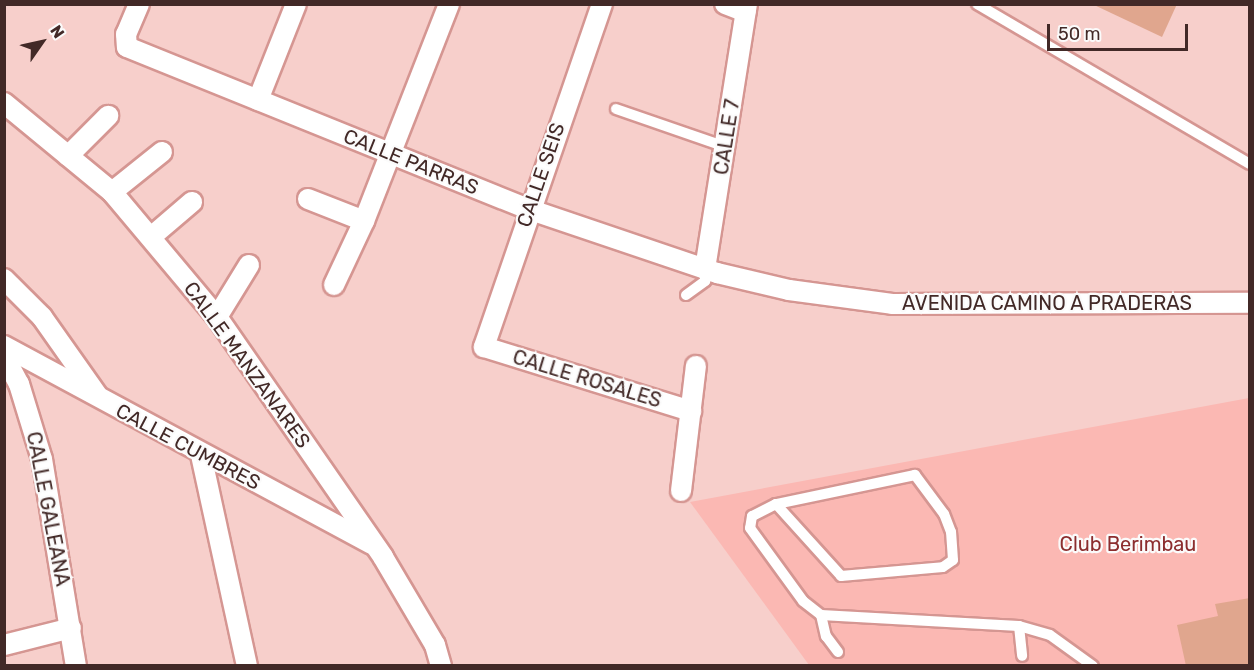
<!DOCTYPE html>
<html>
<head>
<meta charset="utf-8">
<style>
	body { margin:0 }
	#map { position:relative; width:1254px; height:670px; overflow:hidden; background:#f7cfcb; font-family:Rubik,sans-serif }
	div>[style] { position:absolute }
	.green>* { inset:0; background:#fbb8b3 }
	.building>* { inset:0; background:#e0a68e }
	.roads { filter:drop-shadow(2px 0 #d59692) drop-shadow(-2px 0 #d59692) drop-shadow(0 2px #d59692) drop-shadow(0 -2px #d59692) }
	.service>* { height:10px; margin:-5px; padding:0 5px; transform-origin:5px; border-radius:5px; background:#fff }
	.minor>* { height:20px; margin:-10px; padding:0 10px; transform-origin:10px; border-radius:10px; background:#fff }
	span { translate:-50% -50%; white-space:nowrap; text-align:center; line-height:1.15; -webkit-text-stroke:4.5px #fbfbfb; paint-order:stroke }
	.street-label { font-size:20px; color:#422927 }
	.park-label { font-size:20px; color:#8c2d2e }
	.frame { position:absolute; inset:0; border:6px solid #422927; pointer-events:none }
	.north { position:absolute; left:12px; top:12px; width:60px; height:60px; -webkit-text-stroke:4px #fbfbfb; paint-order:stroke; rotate:56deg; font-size:16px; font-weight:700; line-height:24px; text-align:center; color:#422927 }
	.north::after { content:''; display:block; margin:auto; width:21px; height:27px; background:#422927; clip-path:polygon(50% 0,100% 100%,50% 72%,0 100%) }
	.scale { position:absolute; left:1047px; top:24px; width:141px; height:27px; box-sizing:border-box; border:3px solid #422927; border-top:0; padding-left:8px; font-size:18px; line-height:21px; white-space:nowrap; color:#422927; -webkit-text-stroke:4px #fbfbfb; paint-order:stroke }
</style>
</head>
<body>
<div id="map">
	<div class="green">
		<div style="clip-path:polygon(1249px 398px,1249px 665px,809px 665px,690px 502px)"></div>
	</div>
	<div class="building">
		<div style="clip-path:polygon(1092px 4px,1177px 4px,1162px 37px)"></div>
		<div style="clip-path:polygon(1250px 598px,1250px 666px,1186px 666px,1177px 625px,1218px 616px,1215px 604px)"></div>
	</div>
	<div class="roads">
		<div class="service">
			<div style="left:977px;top:4px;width:316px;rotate:30.4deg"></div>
			<div style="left:616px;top:109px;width:116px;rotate:19.1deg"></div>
			<div style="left:686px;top:295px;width:24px;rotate:-36deg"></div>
			<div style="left:705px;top:281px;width:12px;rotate:-90deg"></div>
			<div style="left:776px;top:504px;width:97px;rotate:47.9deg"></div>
			<div style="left:841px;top:576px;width:102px;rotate:-5deg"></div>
			<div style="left:943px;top:567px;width:12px;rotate:-35deg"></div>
			<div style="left:953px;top:560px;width:28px;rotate:-94deg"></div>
			<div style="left:951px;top:532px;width:19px;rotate:-111deg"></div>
			<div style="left:944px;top:514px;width:49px;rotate:-126.6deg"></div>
			<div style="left:915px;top:475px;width:142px;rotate:168.2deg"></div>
			<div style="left:776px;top:504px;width:27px;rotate:153deg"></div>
			<div style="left:752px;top:516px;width:12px;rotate:99deg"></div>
			<div style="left:750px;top:528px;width:90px;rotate:54deg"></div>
			<div style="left:803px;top:601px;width:23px;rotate:38deg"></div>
			<div style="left:821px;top:615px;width:198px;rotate:3.2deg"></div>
			<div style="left:1019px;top:626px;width:32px;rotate:16deg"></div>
			<div style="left:1050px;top:635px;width:53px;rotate:35.8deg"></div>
			<div style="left:821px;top:615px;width:22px;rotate:77deg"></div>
			<div style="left:826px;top:636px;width:20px;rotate:53deg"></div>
			<div style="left:1019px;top:626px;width:30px;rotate:84deg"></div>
		</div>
		<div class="minor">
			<div style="left:139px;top:4px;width:33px;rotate:113deg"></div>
			<div style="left:126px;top:34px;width:13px;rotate:86deg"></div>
			<div style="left:127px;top:47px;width:432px;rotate:22deg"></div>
			<div style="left:528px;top:209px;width:200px;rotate:18.7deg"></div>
			<div style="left:717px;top:273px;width:74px;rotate:13.3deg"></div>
			<div style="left:789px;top:290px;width:104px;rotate:7.7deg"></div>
			<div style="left:892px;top:304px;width:358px;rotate:-0.2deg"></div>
			<div style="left:602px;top:4px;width:363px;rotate:109deg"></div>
			<div style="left:484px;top:347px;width:217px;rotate:17.2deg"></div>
			<div style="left:725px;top:4px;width:22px;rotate:21deg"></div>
			<div style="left:258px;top:100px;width:103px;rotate:-68.4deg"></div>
			<div style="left:4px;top:103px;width:140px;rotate:39.5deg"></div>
			<div style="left:112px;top:192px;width:163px;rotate:50deg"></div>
			<div style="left:217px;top:317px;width:292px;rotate:55.3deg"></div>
			<div style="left:383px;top:557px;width:102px;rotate:59.4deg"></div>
			<div style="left:435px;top:645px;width:22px;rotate:74deg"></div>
			<div style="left:68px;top:156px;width:57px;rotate:-45deg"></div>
			<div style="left:112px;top:192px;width:64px;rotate:-38.7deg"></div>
			<div style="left:308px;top:199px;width:60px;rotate:21.4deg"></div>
			<div style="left:151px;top:237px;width:54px;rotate:-40.5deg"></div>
			<div style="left:705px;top:269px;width:268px;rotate:-81deg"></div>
			<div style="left:4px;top:279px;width:54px;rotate:45deg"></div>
			<div style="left:42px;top:317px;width:95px;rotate:54.8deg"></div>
			<div style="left:334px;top:285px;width:71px;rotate:-64.9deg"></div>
			<div style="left:364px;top:221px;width:233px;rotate:-68.6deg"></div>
			<div style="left:217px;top:317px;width:61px;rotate:-58.4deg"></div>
			<div style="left:4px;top:346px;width:417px;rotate:28.3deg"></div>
			<div style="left:4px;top:356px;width:32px;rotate:62deg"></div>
			<div style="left:19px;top:384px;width:78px;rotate:73deg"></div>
			<div style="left:42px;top:459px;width:210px;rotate:80.7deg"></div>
			<div style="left:201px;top:455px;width:216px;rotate:77.7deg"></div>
			<div style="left:681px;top:491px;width:126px;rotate:-83.2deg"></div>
			<div style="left:4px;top:645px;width:69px;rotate:-14.2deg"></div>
		</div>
	</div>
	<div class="street-label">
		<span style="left:727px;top:137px;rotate:-81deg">CALLE 7</span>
		<span style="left:411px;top:162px;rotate:22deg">CALLE PARRAS</span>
		<span style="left:541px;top:175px;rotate:-71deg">CALLE SEIS</span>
		<span style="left:1047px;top:303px">AVENIDA CAMINO A PRADERAS</span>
		<span style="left:247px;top:365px;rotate:54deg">CALLE MANZANARES</span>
		<span style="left:587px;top:379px;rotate:17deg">CALLE ROSALES</span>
		<span style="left:188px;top:447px;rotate:28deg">CALLE CUMBRES</span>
		<span style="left:48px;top:509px;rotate:79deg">CALLE GALEANA</span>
	</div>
	<div class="park-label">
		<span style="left:1128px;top:544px">Club Berimbau</span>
	</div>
	<div class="frame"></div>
	<div class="north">N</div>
	<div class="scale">50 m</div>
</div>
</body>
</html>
